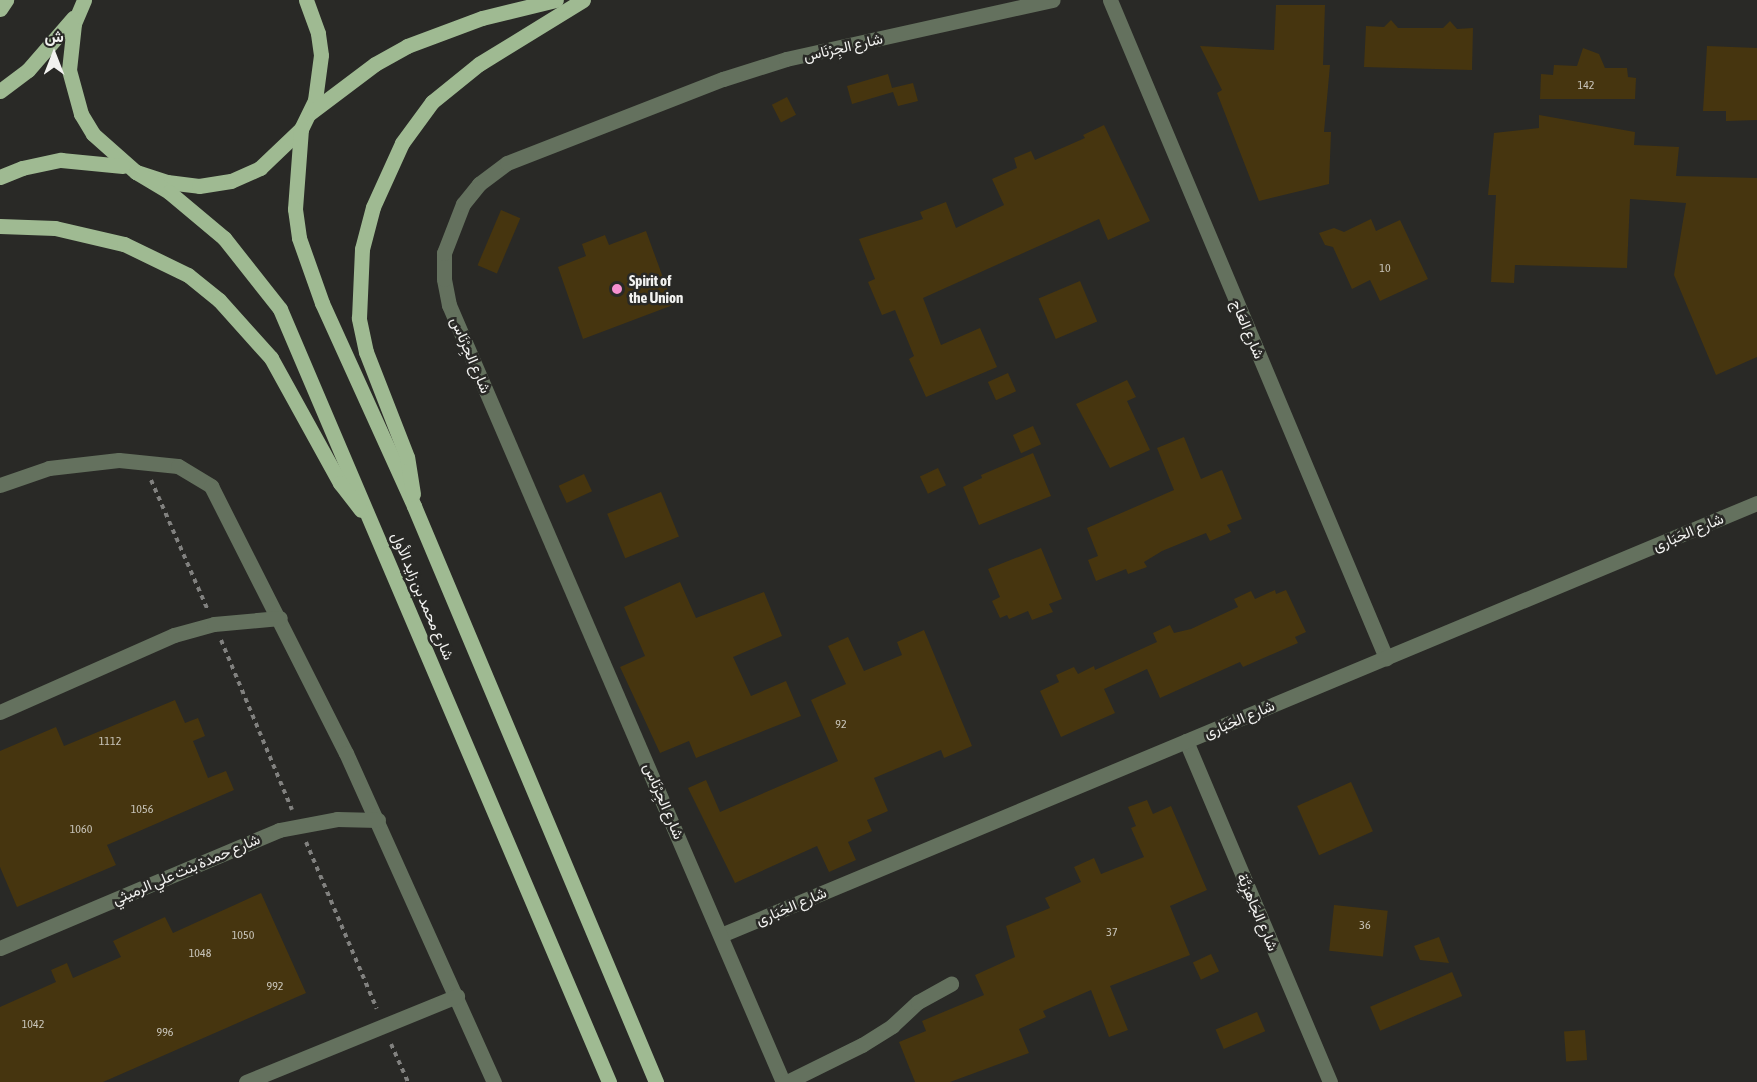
<!DOCTYPE html>
<html>
<head>
<meta charset="utf-8">
<style>
	body { margin:0 }
	#map { position:relative; width:1757px; height:1082px; overflow:hidden; background:#292926; font-family:"Asap Condensed",Vazirmatn,sans-serif }
	div>[style] { position:absolute }
	.building>* { inset:0; background:#46350f; transform-origin:0 0 }
	.path>* { height:4px; margin-top:-2px; transform-origin:0; background:repeating-linear-gradient(90deg,#81817f 0 4.5px,transparent 0 9px) }
	.minor>* { height:15px; margin:-7.5px; padding:0 7.5px; transform-origin:7.5px; border-radius:7.5px; background:#64715e }
	.major>* { height:15px; margin:-7.5px; padding:0 7.5px; transform-origin:7.5px; border-radius:7.5px; background:#9fba92 }
	.dots>* { width:16px; height:16px; translate:-50% -50%; box-sizing:border-box; border:3px solid #292926; border-radius:50% }
	span { translate:-50% -50%; white-space:nowrap; text-align:center; line-height:1.15; -webkit-text-stroke:5px #292926; paint-order:stroke }
	.number-label { font-size:12px; color:#c7c3b8 }
	.number-label span { -webkit-text-stroke-width:0 }
	.street-label { font-size:15px; color:#f2f2f0 }
	.poi-label { font-size:15px; color:#f2f2f0; font-weight:700 }
	.left { translate:0 -50%; text-align:left }
	.north { position:absolute; left:24px; top:24px; width:60px; height:60px; -webkit-text-stroke:4px #292926; paint-order:stroke; rotate:0deg; font-size:16px; font-weight:700; line-height:24px; text-align:center; color:#f2f2f0 }
	.north::after { content:''; display:block; margin:auto; width:21px; height:27px; background:#f2f2f0; clip-path:polygon(50% 0,100% 100%,50% 72%,0 100%) }
</style>
</head>
<body>
<div id="map">
	<div class="building">
		<div style="clip-path:polygon(1276px 5px,1325px 5px,1323px 65px,1330px 65px,1324px 132px,1331px 132px,1329px 184px,1259px 201px,1217px 93px,1222px 90px,1200px 46px,1274px 50px)"></div>
		<div style="clip-path:polygon(1391px 20px,1398px 28px,1443px 28px,1450px 21px,1457px 29px,1473px 28px,1472px 70px,1364px 67px,1366px 26px,1384px 27px)"></div>
		<div style="clip-path:polygon(1707px 46px,1757px 48px,1757px 120px,1726px 121px,1726px 111px,1703px 111px)"></div>
		<div style="clip-path:polygon(1583px 48px,1599px 54px,1605px 68px,1627px 68px,1628px 77px,1636px 78px,1635px 99px,1540px 99px,1541px 74px,1553px 75px,1554px 65px,1577px 66px)"></div>
		<div style="clip-path:polygon(888px 74px,892px 88px,913px 83px,918px 101px,898px 106px,893px 92px,852px 104px,847px 86px)"></div>
		<div style="left:787px;top:97px;width:20px;height:17px;rotate:63deg"></div>
		<div style="clip-path:polygon(1539px 115px,1635px 132px,1634px 145px,1679px 147px,1676px 176px,1757px 178px,1757px 357px,1716px 375px,1674px 275px,1686px 203px,1630px 199px,1627px 268px,1515px 265px,1514px 283px,1491px 282px,1496px 195px,1488px 195px,1494px 133px,1539px 128px)"></div>
		<div style="clip-path:polygon(1104px 125px,1150px 221px,1108px 240px,1099px 219px,923px 298px,941px 345px,980px 328px,997px 367px,926px 397px,909px 359px,914px 356px,895px 310px,882px 315px,868px 282px,875px 279px,859px 239px,923px 219px,920px 212px,946px 202px,956px 228px,1004px 205px,992px 179px,1017px 168px,1014px 158px,1031px 151px,1035px 160px,1085px 138px,1083px 135px)"></div>
		<div style="left:501px;top:210px;width:21px;height:60px;rotate:23deg"></div>
		<div style="clip-path:polygon(1371px 219px,1376px 231px,1400px 220px,1428px 279px,1380px 301px,1370px 280px,1352px 289px,1333px 247px,1325px 245px,1319px 233px,1334px 228px,1344px 232px)"></div>
		<div style="clip-path:polygon(646px 231px,673px 305px,583px 339px,558px 267px,586px 256px,582px 244px,605px 235px,609px 245px)"></div>
		<div style="left:1080px;top:281px;width:44px;height:45px;rotate:67deg"></div>
		<div style="left:1008px;top:373px;width:20px;height:22px;rotate:66deg"></div>
		<div style="clip-path:polygon(1127px 380px,1136px 397px,1127px 401px,1150px 450px,1110px 468px,1076px 404px)"></div>
		<div style="left:1033px;top:426px;width:20px;height:22px;rotate:66deg"></div>
		<div style="clip-path:polygon(1184px 437px,1201px 479px,1222px 470px,1242px 519px,1227px 525px,1231px 532px,1210px 541px,1206px 533px,1162px 551px,1144px 562px,1147px 567px,1128px 574px,1126px 569px,1096px 581px,1088px 560px,1098px 556px,1087px 528px,1174px 490px,1157px 448px)"></div>
		<div style="clip-path:polygon(1033px 453px,1051px 496px,979px 525px,963px 487px,982px 478px,981px 475px)"></div>
		<div style="left:938px;top:468px;width:19px;height:20px;rotate:65deg"></div>
		<div style="left:584px;top:474px;width:19px;height:28px;rotate:65deg"></div>
		<div style="left:661px;top:492px;width:48px;height:58px;rotate:68deg"></div>
		<div style="clip-path:polygon(1041px 548px,1062px 599px,1049px 604px,1053px 612px,1032px 620px,1028px 611px,1009px 619px,1007px 615px,1000px 618px,992px 601px,1000px 597px,988px 569px)"></div>
		<div style="clip-path:polygon(680px 582px,696px 618px,764px 592px,782px 636px,733px 657px,751px 696px,786px 681px,801px 716px,696px 758px,689px 741px,660px 753px,620px 667px,645px 656px,624px 607px)"></div>
		<div style="clip-path:polygon(1275px 590px,1276px 594px,1286px 590px,1306px 632px,1295px 637px,1298px 643px,1243px 667px,1240px 662px,1160px 698px,1147px 669px,1104px 689px,1115px 713px,1061px 737px,1040px 691px,1059px 682px,1056px 675px,1074px 667px,1078px 674px,1094px 666px,1095px 670px,1157px 642px,1153px 633px,1170px 625px,1174px 633px,1191px 629px,1238px 607px,1234px 599px,1251px 591px,1255px 599px)"></div>
		<div style="clip-path:polygon(924px 630px,972px 746px,944px 758px,941px 750px,874px 778px,888px 811px,867px 820px,872px 831px,848px 842px,856px 860px,829px 872px,817px 846px,735px 883px,688px 788px,706px 780px,720px 812px,838px 761px,811px 700px,846px 684px,828px 646px,848px 637px,864px 671px,902px 655px,897px 642px)"></div>
		<div style="clip-path:polygon(175px 700px,185px 723px,198px 718px,205px 736px,193px 741px,208px 778px,226px 771px,234px 790px,107px 845px,116px 865px,17px 907px,0 867px,0 751px,56px 727px,64px 746px)"></div>
		<div style="left:1351px;top:782px;width:54px;height:59px;rotate:66deg"></div>
		<div style="clip-path:polygon(1147px 800px,1153px 814px,1171px 806px,1207px 890px,1170px 906px,1190px 955px,1110px 986px,1128px 1030px,1109px 1037px,1091px 990px,1043px 1011px,1046px 1017px,1019px 1029px,1029px 1053px,950px 1082px,915px 1082px,899px 1042px,926px 1031px,922px 1021px,984px 995px,975px 975px,1015px 957px,1006px 926px,1050px 908px,1045px 898px,1081px 882px,1074px 867px,1094px 858px,1101px 874px,1144px 857px,1131px 828px,1136px 826px,1128px 807px)"></div>
		<div style="clip-path:polygon(261px 893px,306px 993px,103px 1082px,0 1082px,0 1007px,56px 982px,51px 970px,67px 963px,73px 978px,121px 957px,113px 941px,165px 917px,173px 933px)"></div>
		<div style="left:1334px;top:905px;width:54px;height:46px;rotate:6deg"></div>
		<div style="clip-path:polygon(1439px 937px,1449px 963px,1420px 960px,1414px 946px)"></div>
		<div style="left:1211px;top:954px;width:19px;height:20px;rotate:65deg"></div>
		<div style="left:1452px;top:972px;width:26px;height:89px;rotate:67deg"></div>
		<div style="left:1257px;top:1012px;width:21px;height:45px;rotate:67deg"></div>
		<div style="left:1585px;top:1030px;width:30px;height:21px;rotate:86deg"></div>
	</div>
	<div class="path">
		<div style="left:151px;top:480px;width:140px;rotate:66.4deg"></div>
		<div style="left:221px;top:640px;width:184px;rotate:67.3deg"></div>
		<div style="left:306px;top:842px;width:181px;rotate:67deg"></div>
		<div style="left:391px;top:1044px;width:42px;rotate:65.9deg"></div>
	</div>
	<div class="minor">
		<div style="left:1110px;top:0;width:714px;rotate:67.24deg"></div>
		<div style="left:0;top:485px;width:52px;rotate:-19.1deg"></div>
		<div style="left:49px;top:468px;width:70px;rotate:-6.5deg"></div>
		<div style="left:119px;top:460px;width:59px;rotate:5.8deg"></div>
		<div style="left:178px;top:466px;width:39px;rotate:31deg"></div>
		<div style="left:211px;top:486px;width:299px;rotate:63.2deg"></div>
		<div style="left:346px;top:753px;width:361px;rotate:65.8deg"></div>
		<div style="left:0;top:712px;width:190px;rotate:-23.9deg"></div>
		<div style="left:174px;top:635px;width:41px;rotate:-15.4deg"></div>
		<div style="left:214px;top:624px;width:66px;rotate:-5.2deg"></div>
		<div style="left:1186px;top:741px;width:370px;rotate:67.1deg"></div>
		<div style="left:721px;top:935px;width:1122px;rotate:-22.64deg"></div>
		<div style="left:0;top:948px;width:303px;rotate:-22.9deg"></div>
		<div style="left:279px;top:830px;width:59px;rotate:-10.7deg"></div>
		<div style="left:337px;top:819px;width:41px;rotate:1.4deg"></div>
		<div style="left:246px;top:1082px;width:228px;rotate:-22.2deg"></div>
		<div style="left:783px;top:1082px;width:846px;rotate:-113.26deg"></div>
		<div style="left:449px;top:305px;width:26px;rotate:-101deg"></div>
		<div style="left:444px;top:279px;width:26px;rotate:-90deg"></div>
		<div style="left:444px;top:253px;width:53px;rotate:-68.8deg"></div>
		<div style="left:463px;top:204px;width:26px;rotate:-51deg"></div>
		<div style="left:479px;top:184px;width:35px;rotate:-37deg"></div>
		<div style="left:507px;top:163px;width:232px;rotate:-21.3deg"></div>
		<div style="left:723px;top:79px;width:66px;rotate:-17.6deg"></div>
		<div style="left:786px;top:59px;width:273px;rotate:-12.5deg"></div>
		<div style="left:787px;top:1082px;width:84px;rotate:-26.3deg"></div>
		<div style="left:862px;top:1045px;width:36px;rotate:-32deg"></div>
		<div style="left:892px;top:1026px;width:35px;rotate:-43deg"></div>
		<div style="left:918px;top:1002px;width:38px;rotate:-29deg"></div>
	</div>
	<div class="major">
		<div style="left:84px;top:0;width:26px;rotate:113deg"></div>
		<div style="left:74px;top:24px;width:46px;rotate:96.2deg"></div>
		<div style="left:69px;top:70px;width:46px;rotate:74.7deg"></div>
		<div style="left:81px;top:114px;width:23px;rotate:59deg"></div>
		<div style="left:93px;top:134px;width:57px;rotate:41.5deg"></div>
		<div style="left:136px;top:172px;width:33px;rotate:18deg"></div>
		<div style="left:167px;top:182px;width:32px;rotate:7deg"></div>
		<div style="left:199px;top:186px;width:32px;rotate:-9deg"></div>
		<div style="left:231px;top:181px;width:32px;rotate:-24deg"></div>
		<div style="left:260px;top:168px;width:57px;rotate:-43.6deg"></div>
		<div style="left:301px;top:129px;width:32px;rotate:-64deg"></div>
		<div style="left:315px;top:100px;width:45px;rotate:-82.4deg"></div>
		<div style="left:321px;top:55px;width:22px;rotate:-98deg"></div>
		<div style="left:318px;top:33px;width:35px;rotate:-110deg"></div>
		<div style="left:0;top:9px;width:11px;rotate:-56deg"></div>
		<div style="left:0;top:91px;width:35px;rotate:-37deg"></div>
		<div style="left:28px;top:70px;width:69px;rotate:-49.1deg"></div>
		<div style="left:310px;top:113px;width:81px;rotate:-37deg"></div>
		<div style="left:375px;top:64px;width:37px;rotate:-29deg"></div>
		<div style="left:407px;top:46px;width:80px;rotate:-20.5deg"></div>
		<div style="left:482px;top:18px;width:76px;rotate:-13.7deg"></div>
		<div style="left:301px;top:129px;width:80px;rotate:94.3deg"></div>
		<div style="left:295px;top:209px;width:29px;rotate:82deg"></div>
		<div style="left:299px;top:238px;width:69px;rotate:70.5deg"></div>
		<div style="left:322px;top:303px;width:223px;rotate:65.6deg"></div>
		<div style="left:414px;top:506px;width:625px;rotate:67.21deg"></div>
		<div style="left:136px;top:172px;width:39px;rotate:31deg"></div>
		<div style="left:169px;top:192px;width:72px;rotate:39.9deg"></div>
		<div style="left:224px;top:238px;width:90px;rotate:51.7deg"></div>
		<div style="left:280px;top:309px;width:840px;rotate:66.94deg"></div>
		<div style="left:0;top:177px;width:24px;rotate:-22deg"></div>
		<div style="left:22px;top:168px;width:40px;rotate:-12deg"></div>
		<div style="left:61px;top:160px;width:62px;rotate:5.5deg"></div>
		<div style="left:0;top:226px;width:55px;rotate:2.1deg"></div>
		<div style="left:55px;top:228px;width:71px;rotate:13.1deg"></div>
		<div style="left:124px;top:244px;width:71px;rotate:25.8deg"></div>
		<div style="left:188px;top:275px;width:40px;rotate:39deg"></div>
		<div style="left:219px;top:300px;width:78px;rotate:48.1deg"></div>
		<div style="left:271px;top:358px;width:143px;rotate:61.1deg"></div>
		<div style="left:340px;top:483px;width:34px;rotate:52deg"></div>
		<div style="left:413px;top:494px;width:37px;rotate:-99deg"></div>
		<div style="left:407px;top:457px;width:113px;rotate:-111.3deg"></div>
		<div style="left:366px;top:352px;width:35px;rotate:-102deg"></div>
		<div style="left:359px;top:318px;width:69px;rotate:-87.5deg"></div>
		<div style="left:362px;top:249px;width:43px;rotate:-75.3deg"></div>
		<div style="left:373px;top:207px;width:70px;rotate:-65.6deg"></div>
		<div style="left:402px;top:143px;width:51px;rotate:-53.8deg"></div>
		<div style="left:432px;top:102px;width:60px;rotate:-39deg"></div>
		<div style="left:479px;top:64px;width:122px;rotate:-31.6deg"></div>
	</div>
	<div class="dots">
		<div style="left:617px;top:289px;background:#f690d0"></div>
	</div>
	<div class="number-label">
		<span style="left:1586px;top:86px">142</span>
		<span style="left:1385px;top:269px">10</span>
		<span style="left:841px;top:725px">92</span>
		<span style="left:110px;top:742px">1112</span>
		<span style="left:142px;top:810px">1056</span>
		<span style="left:81px;top:830px">1060</span>
		<span style="left:1365px;top:926px">36</span>
		<span style="left:1112px;top:933px">37</span>
		<span style="left:243px;top:936px">1050</span>
		<span style="left:200px;top:954px">1048</span>
		<span style="left:275px;top:987px">992</span>
		<span style="left:33px;top:1025px">1042</span>
		<span style="left:165px;top:1033px">996</span>
	</div>
	<div class="street-label">
		<span style="left:843px;top:47px;rotate:-13deg">شارع الجِرْنَاس</span>
		<span style="left:1248px;top:329px;rotate:67deg">شارع العَاج</span>
		<span style="left:471px;top:355px;rotate:67deg">شارع الجِرْنَاس</span>
		<span style="left:1688px;top:532px;rotate:-23deg">شارع الحَبَارى</span>
		<span style="left:423px;top:596px;rotate:67deg">شارع محمد بن زايد الأول</span>
		<span style="left:1239px;top:719px;rotate:-23deg">شارع الحَبَارى</span>
		<span style="left:664px;top:801px;rotate:67deg">شارع الجِرْنَاس</span>
		<span style="left:186px;top:869px;rotate:-23deg">شارع حمدة بنت علي الرميثي</span>
		<span style="left:791px;top:906px;rotate:-23deg">شارع الحَبَارى</span>
		<span style="left:1258px;top:912px;rotate:67deg">شارع الجَاهِزِيَّة</span>
	</div>
	<div class="poi-label">
		<span class="left" style="left:629px;top:289px">Spirit of<br>the Union</span>
	</div>
	<div class="north">ش</div>
</div>
</body>
</html>
